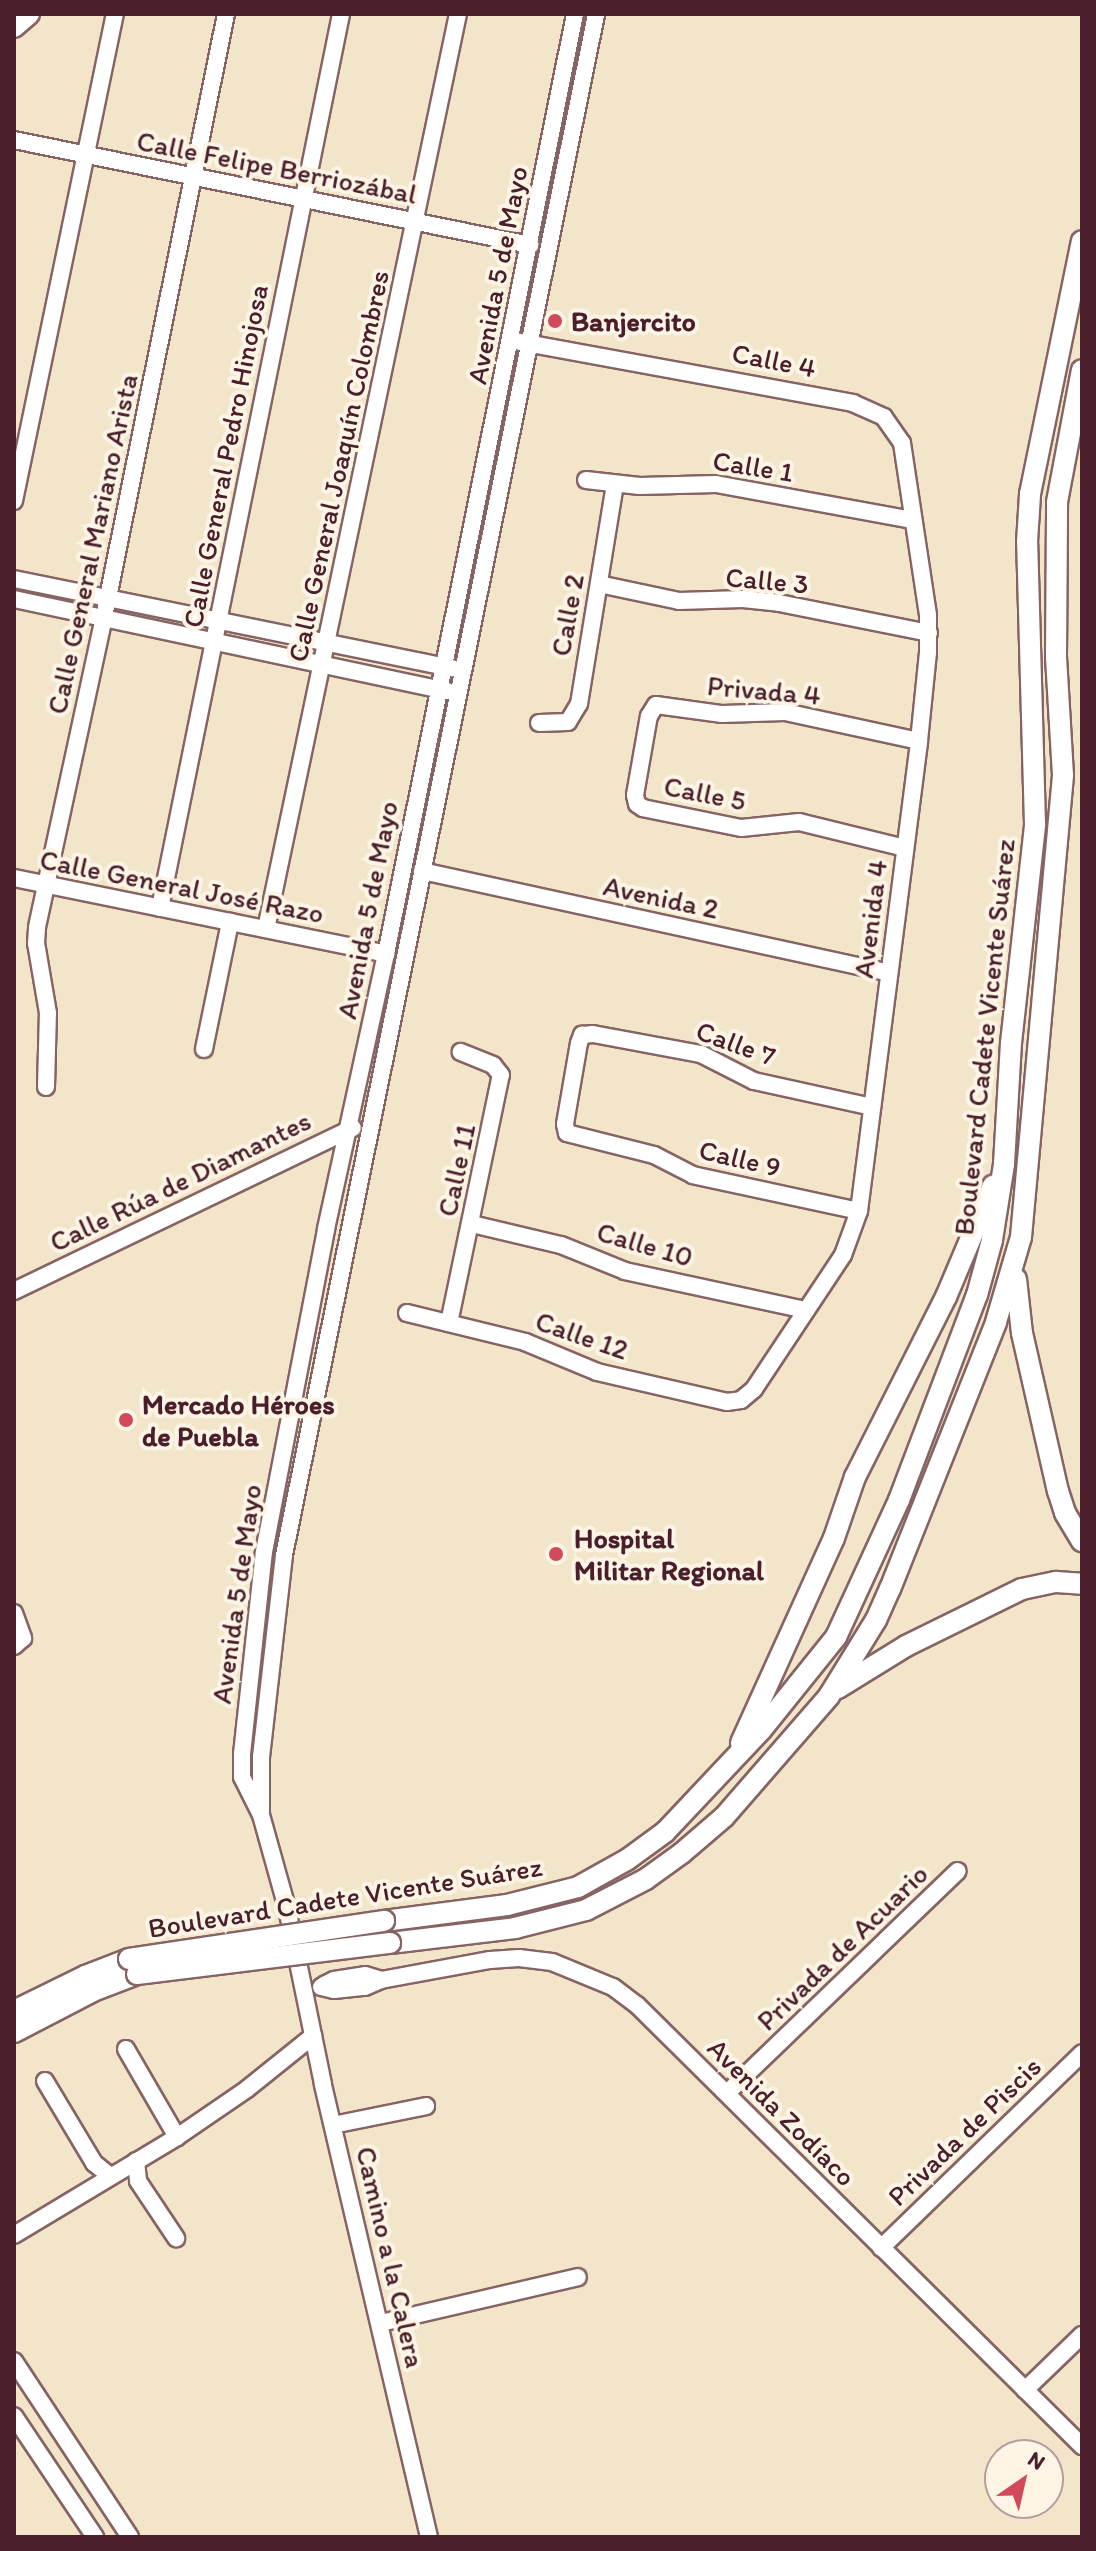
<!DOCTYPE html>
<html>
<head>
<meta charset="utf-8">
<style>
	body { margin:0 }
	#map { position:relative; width:1096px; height:2551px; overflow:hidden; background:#f3e5ca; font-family:Itim,sans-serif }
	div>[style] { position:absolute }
	.roads { filter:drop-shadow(2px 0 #856463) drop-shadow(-2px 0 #856463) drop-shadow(0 2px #856463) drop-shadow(0 -2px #856463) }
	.minor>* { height:16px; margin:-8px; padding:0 8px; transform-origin:8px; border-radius:8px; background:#fff }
	.major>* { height:20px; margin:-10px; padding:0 10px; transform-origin:10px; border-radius:10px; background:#fff }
	.bridges { filter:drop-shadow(2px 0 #856463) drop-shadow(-2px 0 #856463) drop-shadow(0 2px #856463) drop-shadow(0 -2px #856463) }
	.major-bridge>* { height:20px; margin:-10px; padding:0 10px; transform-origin:10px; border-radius:10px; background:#fff }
	.dots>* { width:22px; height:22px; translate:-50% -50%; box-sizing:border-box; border:4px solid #fcf5e5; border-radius:50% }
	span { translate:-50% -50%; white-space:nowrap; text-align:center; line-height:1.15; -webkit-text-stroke:8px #fcf5e5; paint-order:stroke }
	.street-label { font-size:28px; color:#4a1f2b }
	.poi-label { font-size:28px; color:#4a1f2b; font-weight:700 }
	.left { translate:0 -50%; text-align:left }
	.frame { position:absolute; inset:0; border:16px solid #4a1f2b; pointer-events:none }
	.north { position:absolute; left:984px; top:2439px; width:80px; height:80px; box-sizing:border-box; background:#fcf5e5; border:2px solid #b59f9b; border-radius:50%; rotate:34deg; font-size:22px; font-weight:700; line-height:32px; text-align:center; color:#4a1f2b }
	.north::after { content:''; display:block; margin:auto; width:28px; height:36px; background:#d1495b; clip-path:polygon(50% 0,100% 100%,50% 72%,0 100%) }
</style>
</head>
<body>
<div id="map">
	<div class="roads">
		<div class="minor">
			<div style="left:14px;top:140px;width:527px;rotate:11.5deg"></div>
			<div style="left:586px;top:480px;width:54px;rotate:6.3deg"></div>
			<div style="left:640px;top:486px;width:76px;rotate:-1.5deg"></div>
			<div style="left:716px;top:484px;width:199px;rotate:10.4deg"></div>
			<div style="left:14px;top:501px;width:497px;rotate:-78.3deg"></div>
			<div style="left:14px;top:579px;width:448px;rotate:11.5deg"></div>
			<div style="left:599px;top:584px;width:82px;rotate:12deg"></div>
			<div style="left:679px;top:601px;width:64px;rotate:-1.8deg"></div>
			<div style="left:743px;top:599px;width:36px;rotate:6deg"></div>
			<div style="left:779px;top:603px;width:153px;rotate:11.3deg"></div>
			<div style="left:14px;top:599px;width:443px;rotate:12deg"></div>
			<div style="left:539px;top:723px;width:29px;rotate:-2deg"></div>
			<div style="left:568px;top:722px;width:21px;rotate:-59deg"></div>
			<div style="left:579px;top:704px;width:223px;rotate:-80.7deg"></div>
			<div style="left:905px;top:848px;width:109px;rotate:-166.2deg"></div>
			<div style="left:799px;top:822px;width:58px;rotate:174.1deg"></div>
			<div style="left:741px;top:828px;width:100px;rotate:-168.5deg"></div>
			<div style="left:643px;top:808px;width:7px;rotate:-146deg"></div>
			<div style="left:637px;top:804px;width:9px;rotate:-103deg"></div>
			<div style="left:635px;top:795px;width:80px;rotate:-80deg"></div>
			<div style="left:649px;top:716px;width:13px;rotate:-58deg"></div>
			<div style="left:656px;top:705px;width:67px;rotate:7.8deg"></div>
			<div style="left:722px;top:714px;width:63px;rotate:-1.8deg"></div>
			<div style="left:785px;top:712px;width:137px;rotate:12.2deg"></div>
			<div style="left:422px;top:871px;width:478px;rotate:12.3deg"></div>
			<div style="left:14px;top:878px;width:380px;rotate:11.5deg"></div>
			<div style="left:160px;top:908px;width:912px;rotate:-78.55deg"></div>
			<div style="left:266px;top:929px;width:935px;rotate:-78.15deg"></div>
			<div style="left:204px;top:1049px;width:130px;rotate:-78.4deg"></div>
			<div style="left:46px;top:1087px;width:74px;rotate:-88.5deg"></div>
			<div style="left:48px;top:1013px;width:71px;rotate:-99.7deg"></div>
			<div style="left:36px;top:943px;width:16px;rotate:-86deg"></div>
			<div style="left:37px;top:927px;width:317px;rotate:-77.8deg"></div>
			<div style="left:104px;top:617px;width:615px;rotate:-78.56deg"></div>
			<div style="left:859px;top:1211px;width:170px;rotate:-167.8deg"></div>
			<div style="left:693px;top:1175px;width:44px;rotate:-152.9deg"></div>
			<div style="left:654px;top:1155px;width:90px;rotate:-165.8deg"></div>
			<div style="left:567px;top:1133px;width:9px;rotate:-103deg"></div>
			<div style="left:565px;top:1124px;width:82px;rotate:-80.2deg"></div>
			<div style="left:579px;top:1043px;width:9px;rotate:-69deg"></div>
			<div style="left:582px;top:1035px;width:11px;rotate:-5deg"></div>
			<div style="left:593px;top:1034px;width:110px;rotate:10.5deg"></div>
			<div style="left:701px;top:1054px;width:59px;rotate:27deg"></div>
			<div style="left:754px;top:1081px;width:121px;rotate:12.4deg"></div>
			<div style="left:472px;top:1224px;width:91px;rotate:13.3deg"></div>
			<div style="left:561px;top:1245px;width:69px;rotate:22.1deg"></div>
			<div style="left:625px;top:1271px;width:185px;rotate:12.2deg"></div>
			<div style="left:14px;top:1291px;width:376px;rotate:-25.7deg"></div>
			<div style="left:407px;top:1313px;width:122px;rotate:13.8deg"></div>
			<div style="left:525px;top:1342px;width:78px;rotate:22.6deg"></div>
			<div style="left:597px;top:1372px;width:133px;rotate:13deg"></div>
			<div style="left:727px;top:1402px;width:14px;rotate:-8deg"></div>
			<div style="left:741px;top:1400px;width:17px;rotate:-40deg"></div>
			<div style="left:754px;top:1389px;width:161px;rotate:-56.4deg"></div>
			<div style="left:843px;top:1255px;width:47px;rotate:-70deg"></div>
			<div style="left:859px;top:1211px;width:474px;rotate:-82.7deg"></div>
			<div style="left:919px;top:741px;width:89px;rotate:-84.2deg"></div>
			<div style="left:928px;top:652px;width:37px;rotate:-90deg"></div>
			<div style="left:928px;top:615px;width:174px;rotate:-98.6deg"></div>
			<div style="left:902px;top:443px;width:32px;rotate:-125deg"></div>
			<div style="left:884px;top:417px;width:34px;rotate:-156deg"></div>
			<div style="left:853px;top:403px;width:339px;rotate:-169.6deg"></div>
			<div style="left:449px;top:1323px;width:253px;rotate:-78.2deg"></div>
			<div style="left:501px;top:1075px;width:13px;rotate:-129deg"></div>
			<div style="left:493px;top:1065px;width:35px;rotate:-158deg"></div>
			<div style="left:14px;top:1613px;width:27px;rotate:70deg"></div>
			<div style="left:23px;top:1638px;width:12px;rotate:138deg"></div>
			<div style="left:260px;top:1813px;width:40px;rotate:-116.6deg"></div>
			<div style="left:242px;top:1777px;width:23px;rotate:-90deg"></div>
			<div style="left:242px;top:1754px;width:203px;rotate:-83.8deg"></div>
			<div style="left:264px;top:1552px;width:329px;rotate:-79.1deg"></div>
			<div style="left:326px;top:1229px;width:281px;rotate:-77.7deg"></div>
			<div style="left:386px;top:954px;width:959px;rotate:-78.63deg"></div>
			<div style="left:324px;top:1985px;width:11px;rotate:-27deg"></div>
			<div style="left:334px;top:1980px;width:31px;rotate:-9deg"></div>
			<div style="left:365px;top:1975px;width:17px;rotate:17deg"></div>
			<div style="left:321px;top:1987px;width:13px;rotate:13deg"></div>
			<div style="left:334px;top:1990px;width:31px;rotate:-6deg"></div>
			<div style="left:365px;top:1987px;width:17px;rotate:-24deg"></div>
			<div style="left:381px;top:1980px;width:111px;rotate:-10.4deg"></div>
			<div style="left:490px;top:1960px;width:29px;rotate:-4deg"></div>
			<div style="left:519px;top:1958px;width:33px;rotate:7deg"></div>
			<div style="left:552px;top:1962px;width:66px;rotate:22.3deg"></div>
			<div style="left:613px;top:1987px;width:30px;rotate:37deg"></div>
			<div style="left:637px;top:2005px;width:627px;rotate:44.74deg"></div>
			<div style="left:126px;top:2049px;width:102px;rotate:59.9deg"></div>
			<div style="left:45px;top:2081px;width:96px;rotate:59.1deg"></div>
			<div style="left:94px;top:2163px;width:21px;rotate:39deg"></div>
			<div style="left:727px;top:2093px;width:320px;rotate:-43.9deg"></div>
			<div style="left:333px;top:2125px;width:95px;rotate:-11.5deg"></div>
			<div style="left:136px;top:2161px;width:20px;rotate:84deg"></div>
			<div style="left:138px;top:2181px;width:69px;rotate:56.3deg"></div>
			<div style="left:14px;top:2235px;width:190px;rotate:-31deg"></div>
			<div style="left:177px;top:2137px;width:85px;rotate:-34.4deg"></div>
			<div style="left:247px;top:2089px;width:85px;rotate:-38.8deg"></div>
			<div style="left:881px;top:2248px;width:280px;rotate:-44.1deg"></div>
			<div style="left:381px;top:2323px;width:202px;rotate:-13.1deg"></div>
			<div style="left:14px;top:2361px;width:211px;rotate:56.6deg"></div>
			<div style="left:1025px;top:2390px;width:79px;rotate:-44deg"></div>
			<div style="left:14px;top:2416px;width:146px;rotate:56.2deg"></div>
			<div style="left:429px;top:2537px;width:465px;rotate:-103.2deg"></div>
			<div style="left:323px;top:2084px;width:180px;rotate:-101.6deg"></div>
			<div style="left:287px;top:1908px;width:97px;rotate:-105.6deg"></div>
			<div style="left:261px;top:1815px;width:58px;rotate:-90deg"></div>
			<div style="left:261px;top:1757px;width:203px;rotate:-83.5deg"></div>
			<div style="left:284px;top:1555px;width:1572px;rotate:-78.55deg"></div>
		</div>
		<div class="major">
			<div style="left:14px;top:27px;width:20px;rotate:-41deg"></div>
			<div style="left:1016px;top:1279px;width:54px;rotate:83.7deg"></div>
			<div style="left:1022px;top:1333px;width:162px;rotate:77.2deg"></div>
			<div style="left:1058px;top:1491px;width:23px;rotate:72deg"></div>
			<div style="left:1065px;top:1513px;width:33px;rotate:59deg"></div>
			<div style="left:838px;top:1688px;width:80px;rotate:-31.7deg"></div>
			<div style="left:906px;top:1646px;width:129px;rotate:-26.2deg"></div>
			<div style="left:1022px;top:1589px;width:35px;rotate:-12deg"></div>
			<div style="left:1056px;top:1582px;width:26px;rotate:4deg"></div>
			<div style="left:741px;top:1743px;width:225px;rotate:-65.6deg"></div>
			<div style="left:834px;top:1538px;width:65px;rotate:-71deg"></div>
			<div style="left:855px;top:1477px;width:202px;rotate:-63.2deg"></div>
			<div style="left:946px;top:1297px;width:121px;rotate:-67.1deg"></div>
			<div style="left:384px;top:1921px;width:124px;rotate:-7.4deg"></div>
			<div style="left:507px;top:1905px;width:73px;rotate:-14.2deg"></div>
			<div style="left:578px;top:1887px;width:57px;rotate:-29.2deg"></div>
			<div style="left:628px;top:1859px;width:46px;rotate:-36.1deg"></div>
			<div style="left:665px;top:1832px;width:141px;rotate:-46.7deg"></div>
			<div style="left:762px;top:1729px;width:118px;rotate:-51.2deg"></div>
			<div style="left:836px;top:1637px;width:151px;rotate:-65.3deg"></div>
			<div style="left:899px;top:1500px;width:219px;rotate:-69.2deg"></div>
			<div style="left:977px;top:1295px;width:57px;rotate:-74.7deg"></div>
			<div style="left:992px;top:1240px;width:77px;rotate:-81deg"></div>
			<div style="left:1004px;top:1164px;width:121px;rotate:-86.7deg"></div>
			<div style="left:1011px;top:1043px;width:220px;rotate:-83.7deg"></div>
			<div style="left:1035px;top:824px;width:282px;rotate:-91.6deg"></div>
			<div style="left:1027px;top:542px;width:48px;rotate:-86.4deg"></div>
			<div style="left:1030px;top:494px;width:258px;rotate:-78.4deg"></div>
			<div style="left:390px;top:1943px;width:126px;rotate:-6.8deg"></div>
			<div style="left:515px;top:1928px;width:73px;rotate:-14.2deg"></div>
			<div style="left:586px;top:1910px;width:68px;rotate:-27.3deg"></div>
			<div style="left:646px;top:1879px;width:44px;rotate:-35.8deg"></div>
			<div style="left:682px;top:1853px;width:55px;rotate:-40.6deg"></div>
			<div style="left:724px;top:1817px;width:160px;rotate:-49deg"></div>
			<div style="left:829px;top:1696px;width:89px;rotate:-58.3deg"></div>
			<div style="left:876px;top:1620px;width:34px;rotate:-66deg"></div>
			<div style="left:890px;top:1589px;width:287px;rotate:-68.3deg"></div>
			<div style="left:996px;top:1322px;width:89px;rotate:-73.6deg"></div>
			<div style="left:1021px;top:1237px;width:464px;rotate:-84.8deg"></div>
			<div style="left:1063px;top:775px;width:119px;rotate:-93.4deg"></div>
			<div style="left:1056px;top:656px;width:154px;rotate:-89.6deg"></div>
			<div style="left:1057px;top:502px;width:134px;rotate:-79.3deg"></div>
			<div style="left:14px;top:2011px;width:79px;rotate:-26.2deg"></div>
			<div style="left:85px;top:1976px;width:47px;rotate:-21.1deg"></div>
			<div style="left:14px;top:2032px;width:89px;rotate:-27.4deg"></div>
			<div style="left:93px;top:1991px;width:47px;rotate:-21.1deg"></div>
		</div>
	</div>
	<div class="bridges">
		<div class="major-bridge">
			<div style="left:129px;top:1959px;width:258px;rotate:-8.5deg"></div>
			<div style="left:137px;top:1974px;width:255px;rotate:-7deg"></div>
		</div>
	</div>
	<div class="dots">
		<div style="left:555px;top:321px;background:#d1495b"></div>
		<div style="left:126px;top:1420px;background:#d1495b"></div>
		<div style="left:556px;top:1554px;background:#d1495b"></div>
	</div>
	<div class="street-label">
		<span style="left:277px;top:167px;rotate:11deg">Calle Felipe Berriozábal</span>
		<span style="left:497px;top:275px;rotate:-79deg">Avenida 5 de Mayo</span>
		<span style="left:774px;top:360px;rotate:11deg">Calle 4</span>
		<span style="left:225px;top:456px;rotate:-79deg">Calle General Pedro Hinojosa</span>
		<span style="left:338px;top:466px;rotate:-78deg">Calle General Joaquín Colombres</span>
		<span style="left:753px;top:466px;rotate:9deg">Calle 1</span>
		<span style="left:92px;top:544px;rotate:-78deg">Calle General Mariano Arista</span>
		<span style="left:767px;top:580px;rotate:5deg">Calle 3</span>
		<span style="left:567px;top:615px;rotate:-80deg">Calle 2</span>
		<span style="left:764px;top:690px;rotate:5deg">Privada 4</span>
		<span style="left:705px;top:793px;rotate:11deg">Calle 5</span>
		<span style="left:182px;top:886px;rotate:11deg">Calle General José Razo</span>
		<span style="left:661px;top:897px;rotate:12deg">Avenida 2</span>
		<span style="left:367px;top:910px;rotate:-79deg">Avenida 5 de Mayo</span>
		<span style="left:870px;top:919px;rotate:-83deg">Avenida 4</span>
		<span style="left:984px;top:1037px;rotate:-84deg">Boulevard Cadete Vicente Suárez</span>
		<span style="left:736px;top:1043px;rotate:20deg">Calle 7</span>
		<span style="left:740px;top:1158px;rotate:13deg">Calle 9</span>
		<span style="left:456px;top:1170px;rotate:-78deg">Calle 11</span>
		<span style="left:180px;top:1181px;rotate:-26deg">Calle Rúa de Diamantes</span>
		<span style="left:645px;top:1244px;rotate:16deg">Calle 10</span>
		<span style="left:582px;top:1335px;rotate:19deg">Calle 12</span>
		<span style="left:236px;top:1594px;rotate:-82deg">Avenida 5 de Mayo</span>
		<span style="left:345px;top:1897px;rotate:-9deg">Boulevard Cadete Vicente Suárez</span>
		<span style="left:842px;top:1947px;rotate:-44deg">Privada de Acuario</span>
		<span style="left:782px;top:2112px;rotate:45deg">Avenida Zodíaco</span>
		<span style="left:964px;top:2131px;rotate:-44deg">Privada de Piscis</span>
		<span style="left:391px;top:2257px;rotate:77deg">Camino a la Calera</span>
	</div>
	<div class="poi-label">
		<span class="left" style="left:571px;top:321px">Banjercito</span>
		<span class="left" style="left:142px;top:1420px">Mercado Héroes<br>de Puebla</span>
		<span class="left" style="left:574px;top:1554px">Hospital<br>Militar Regional</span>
	</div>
	<div class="frame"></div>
	<div class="north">N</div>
</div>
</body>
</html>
